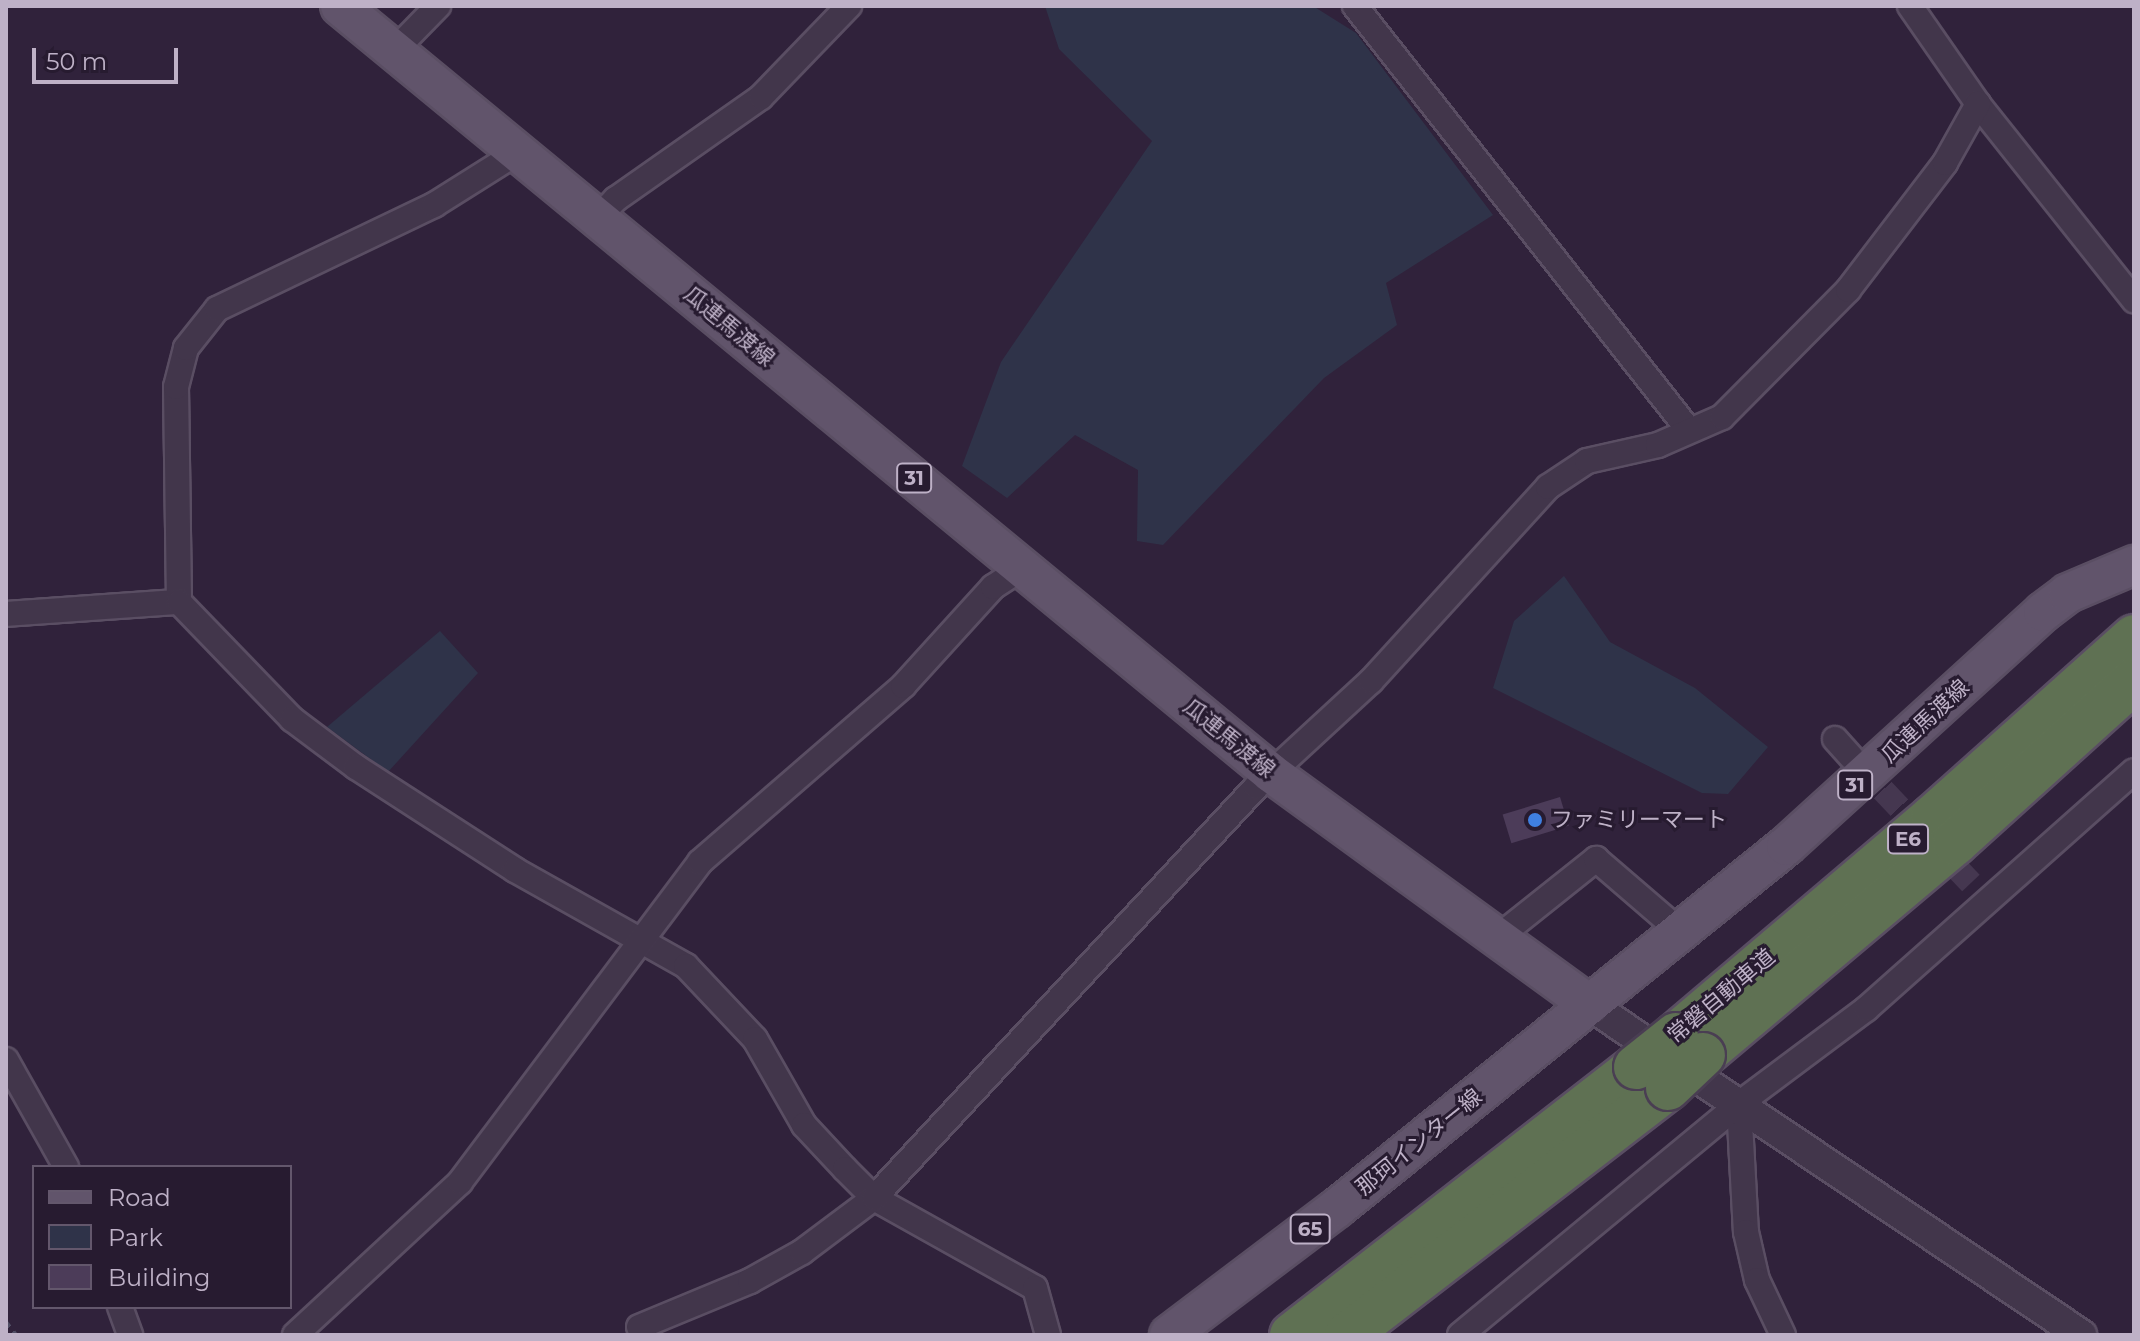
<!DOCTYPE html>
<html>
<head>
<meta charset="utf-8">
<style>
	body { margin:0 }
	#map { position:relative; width:2140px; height:1341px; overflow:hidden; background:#30223b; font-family:Montserrat,"Noto Sans JP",sans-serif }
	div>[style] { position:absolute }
	.green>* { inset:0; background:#2f3349 }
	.building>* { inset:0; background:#4c3c59; transform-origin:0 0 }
	.minor-tunnel>* { height:24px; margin-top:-12px; transform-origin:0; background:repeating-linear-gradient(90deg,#453750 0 24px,transparent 0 36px) }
	.path>* { height:4px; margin-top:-2px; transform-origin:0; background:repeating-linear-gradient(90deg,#504d64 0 6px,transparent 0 12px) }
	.roads { filter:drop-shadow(2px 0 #5a4e63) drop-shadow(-2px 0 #5a4e63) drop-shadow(0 2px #5a4e63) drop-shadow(0 -2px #5a4e63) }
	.minor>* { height:24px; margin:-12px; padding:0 12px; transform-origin:12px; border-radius:12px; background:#42364b }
	.tertiary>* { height:30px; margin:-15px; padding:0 15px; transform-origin:15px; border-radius:15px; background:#42364b }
	.primary>* { height:38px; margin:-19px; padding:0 19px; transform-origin:19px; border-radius:19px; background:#61546b }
	.motorway>* { height:44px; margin:-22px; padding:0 22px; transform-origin:22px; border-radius:22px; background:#5f7153 }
	.bridges { filter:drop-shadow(2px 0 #4a3e53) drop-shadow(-2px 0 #4a3e53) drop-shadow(0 2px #4a3e53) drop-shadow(0 -2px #4a3e53) }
	.motorway-bridge>* { height:44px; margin:-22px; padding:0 22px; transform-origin:22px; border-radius:22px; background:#5f7153 }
	.dots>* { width:22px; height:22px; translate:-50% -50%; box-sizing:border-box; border:4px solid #271b30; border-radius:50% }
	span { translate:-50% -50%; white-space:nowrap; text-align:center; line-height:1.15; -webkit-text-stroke:6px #271b30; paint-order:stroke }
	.shield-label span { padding:2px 6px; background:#271b30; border:2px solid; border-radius:6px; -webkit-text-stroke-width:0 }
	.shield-label { font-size:20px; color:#beb1c7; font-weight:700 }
	.street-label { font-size:22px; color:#beb1c7 }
	.poi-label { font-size:22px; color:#beb1c7 }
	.left { translate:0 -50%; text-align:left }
	.frame { position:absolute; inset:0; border:8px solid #beb1c7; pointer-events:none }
	.legend { position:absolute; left:32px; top:1165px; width:260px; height:144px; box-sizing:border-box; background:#271b30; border:2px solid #63576c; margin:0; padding:10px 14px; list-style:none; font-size:24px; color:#beb1c7 }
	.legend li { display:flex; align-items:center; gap:16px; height:40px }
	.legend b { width:40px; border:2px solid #63576c }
	.scale { position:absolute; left:32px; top:48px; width:146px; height:36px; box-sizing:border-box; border:4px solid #beb1c7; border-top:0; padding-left:10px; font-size:24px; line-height:28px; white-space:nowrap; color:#beb1c7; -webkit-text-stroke:6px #271b30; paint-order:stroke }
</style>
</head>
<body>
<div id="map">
	<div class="green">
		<div style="clip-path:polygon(1045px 6px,1313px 6px,1356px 33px,1493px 215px,1386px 283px,1397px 325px,1324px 378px,1163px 545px,1137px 541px,1138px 470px,1075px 435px,1007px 498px,962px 466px,1001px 362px,1152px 141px,1059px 49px)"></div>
		<div style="clip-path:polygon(1564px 576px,1610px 642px,1695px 688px,1768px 747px,1728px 794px,1702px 793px,1493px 688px,1514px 621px)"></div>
		<div style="clip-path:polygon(440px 631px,478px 673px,388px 772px,327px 727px)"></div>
	</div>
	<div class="building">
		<div style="left:1560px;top:797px;width:30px;height:60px;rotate:73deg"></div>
	</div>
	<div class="minor-tunnel">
		<div style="left:1858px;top:764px;width:164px;rotate:46.5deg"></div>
	</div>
	<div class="path">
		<div style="left:6px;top:1322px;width:16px;rotate:52deg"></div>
	</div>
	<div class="roads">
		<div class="minor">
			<div style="left:1355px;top:6px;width:538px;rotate:51.79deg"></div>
			<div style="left:1910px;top:6px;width:119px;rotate:55.2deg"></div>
			<div style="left:1978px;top:104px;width:251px;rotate:51.5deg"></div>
			<div style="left:395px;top:50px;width:62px;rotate:-45.7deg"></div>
			<div style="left:598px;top:218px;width:26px;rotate:-47deg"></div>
			<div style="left:616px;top:199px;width:177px;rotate:-35.1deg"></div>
			<div style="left:761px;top:97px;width:127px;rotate:-46deg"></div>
			<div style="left:179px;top:602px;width:215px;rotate:-90.8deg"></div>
			<div style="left:176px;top:387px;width:40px;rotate:-75.6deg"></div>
			<div style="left:186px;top:348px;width:50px;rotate:-51.5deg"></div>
			<div style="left:217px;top:309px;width:241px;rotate:-25.6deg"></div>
			<div style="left:434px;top:205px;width:99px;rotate:-32.2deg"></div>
			<div style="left:6px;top:614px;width:173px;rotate:-4deg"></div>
			<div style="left:179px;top:602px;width:163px;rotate:46deg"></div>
			<div style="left:292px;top:719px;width:80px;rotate:36.9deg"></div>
			<div style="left:356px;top:767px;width:189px;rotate:32.9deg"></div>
			<div style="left:515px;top:870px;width:196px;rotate:29.3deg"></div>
			<div style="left:686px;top:966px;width:100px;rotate:46.6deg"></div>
			<div style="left:755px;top:1039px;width:99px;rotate:60.3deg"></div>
			<div style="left:804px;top:1125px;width:60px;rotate:47deg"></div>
			<div style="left:845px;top:1169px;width:41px;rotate:45deg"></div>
			<div style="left:874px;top:1198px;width:184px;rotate:29.2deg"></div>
			<div style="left:1035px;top:1288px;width:49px;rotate:74.5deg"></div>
			<div style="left:1835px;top:739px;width:24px;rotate:48deg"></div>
			<div style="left:1497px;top:938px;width:127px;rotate:-38.6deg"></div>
			<div style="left:1596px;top:859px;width:112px;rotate:40.7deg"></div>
			<div style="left:6px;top:1060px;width:123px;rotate:60.7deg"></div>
			<div style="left:1739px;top:1104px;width:128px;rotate:86.9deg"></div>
			<div style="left:1746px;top:1232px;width:49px;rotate:77.1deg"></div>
			<div style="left:1757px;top:1280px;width:61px;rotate:64.7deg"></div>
			<div style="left:120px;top:1307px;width:30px;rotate:70deg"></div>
			<div style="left:639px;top:1327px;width:120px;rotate:-22.5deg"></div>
			<div style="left:750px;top:1281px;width:60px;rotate:-29.1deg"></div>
			<div style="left:802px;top:1252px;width:90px;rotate:-36.9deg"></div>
			<div style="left:874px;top:1198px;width:561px;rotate:-47.09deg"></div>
			<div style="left:1256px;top:787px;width:156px;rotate:-42.7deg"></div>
			<div style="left:1371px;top:681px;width:263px;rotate:-47.6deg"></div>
			<div style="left:1548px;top:487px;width:47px;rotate:-33.7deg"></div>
			<div style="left:1587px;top:461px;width:73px;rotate:-12.7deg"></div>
			<div style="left:1658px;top:445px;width:70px;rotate:-23.6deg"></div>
			<div style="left:1722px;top:417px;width:179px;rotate:-45.2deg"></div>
			<div style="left:1848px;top:290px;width:160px;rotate:-52.6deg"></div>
			<div style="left:1945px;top:163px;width:68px;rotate:-60.8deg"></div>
			<div style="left:295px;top:1335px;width:225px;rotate:-42.8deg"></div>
			<div style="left:460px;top:1182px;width:400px;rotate:-53.1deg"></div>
			<div style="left:700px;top:862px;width:269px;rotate:-40.9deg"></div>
			<div style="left:903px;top:686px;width:134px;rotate:-47.7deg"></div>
			<div style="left:993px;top:587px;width:35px;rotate:-33deg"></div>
			<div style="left:1460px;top:1335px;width:362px;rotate:-39.6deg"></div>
			<div style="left:1739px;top:1104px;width:159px;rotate:-36.8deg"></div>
			<div style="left:1866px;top:1009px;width:358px;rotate:-41.6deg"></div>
		</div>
		<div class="tertiary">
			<div style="left:1590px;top:1005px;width:592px;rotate:33.9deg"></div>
		</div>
		<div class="primary">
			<div style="left:340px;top:6px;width:1206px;rotate:39.48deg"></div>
			<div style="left:1271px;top:773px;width:394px;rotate:36deg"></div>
			<div style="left:1169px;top:1335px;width:211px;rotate:-37.1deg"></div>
			<div style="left:1337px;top:1208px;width:577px;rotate:-38.88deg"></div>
			<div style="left:1786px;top:846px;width:348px;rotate:-42.3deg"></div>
			<div style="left:2043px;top:612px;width:31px;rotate:-37deg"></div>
			<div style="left:2068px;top:593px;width:72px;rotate:-23deg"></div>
		</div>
		<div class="motorway">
			<div style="left:1676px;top:1035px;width:337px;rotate:-40.3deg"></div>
			<div style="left:1933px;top:817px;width:270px;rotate:-41.8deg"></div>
			<div style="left:1703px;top:1055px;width:329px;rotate:-40.1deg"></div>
			<div style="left:1955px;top:843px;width:241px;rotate:-42.1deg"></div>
			<div style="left:1292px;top:1335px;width:436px;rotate:-37.9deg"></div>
			<div style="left:1347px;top:1335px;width:405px;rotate:-37.6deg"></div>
		</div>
	</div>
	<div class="bridges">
		<div class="motorway-bridge">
			<div style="left:1636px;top:1067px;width:51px;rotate:-38.7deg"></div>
			<div style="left:1668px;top:1088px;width:48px;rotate:-43.3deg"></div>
		</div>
	</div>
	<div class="dots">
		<div style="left:1535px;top:820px;background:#3f7fe0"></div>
	</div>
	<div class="shield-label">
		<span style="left:914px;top:478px">31</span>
		<span style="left:1855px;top:785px">31</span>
		<span style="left:1908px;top:839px">E6</span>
		<span style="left:1310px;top:1229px">65</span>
	</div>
	<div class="street-label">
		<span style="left:729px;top:326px;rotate:40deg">瓜連馬渡線</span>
		<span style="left:1925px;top:721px;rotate:-43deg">瓜連馬渡線</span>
		<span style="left:1229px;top:738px;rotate:39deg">瓜連馬渡線</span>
		<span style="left:1721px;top:996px;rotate:-40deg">常磐自動車道</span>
		<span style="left:1419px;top:1142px;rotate:-39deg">那珂インター線</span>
	</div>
	<div class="poi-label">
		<span class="left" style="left:1551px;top:820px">ファミリーマート</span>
	</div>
	<div class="frame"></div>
	<ul class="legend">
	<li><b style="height:10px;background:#61546b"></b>Road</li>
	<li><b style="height:22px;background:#2f3349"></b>Park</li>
	<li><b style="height:22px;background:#4c3c59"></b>Building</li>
	</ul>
	<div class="scale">50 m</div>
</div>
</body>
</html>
